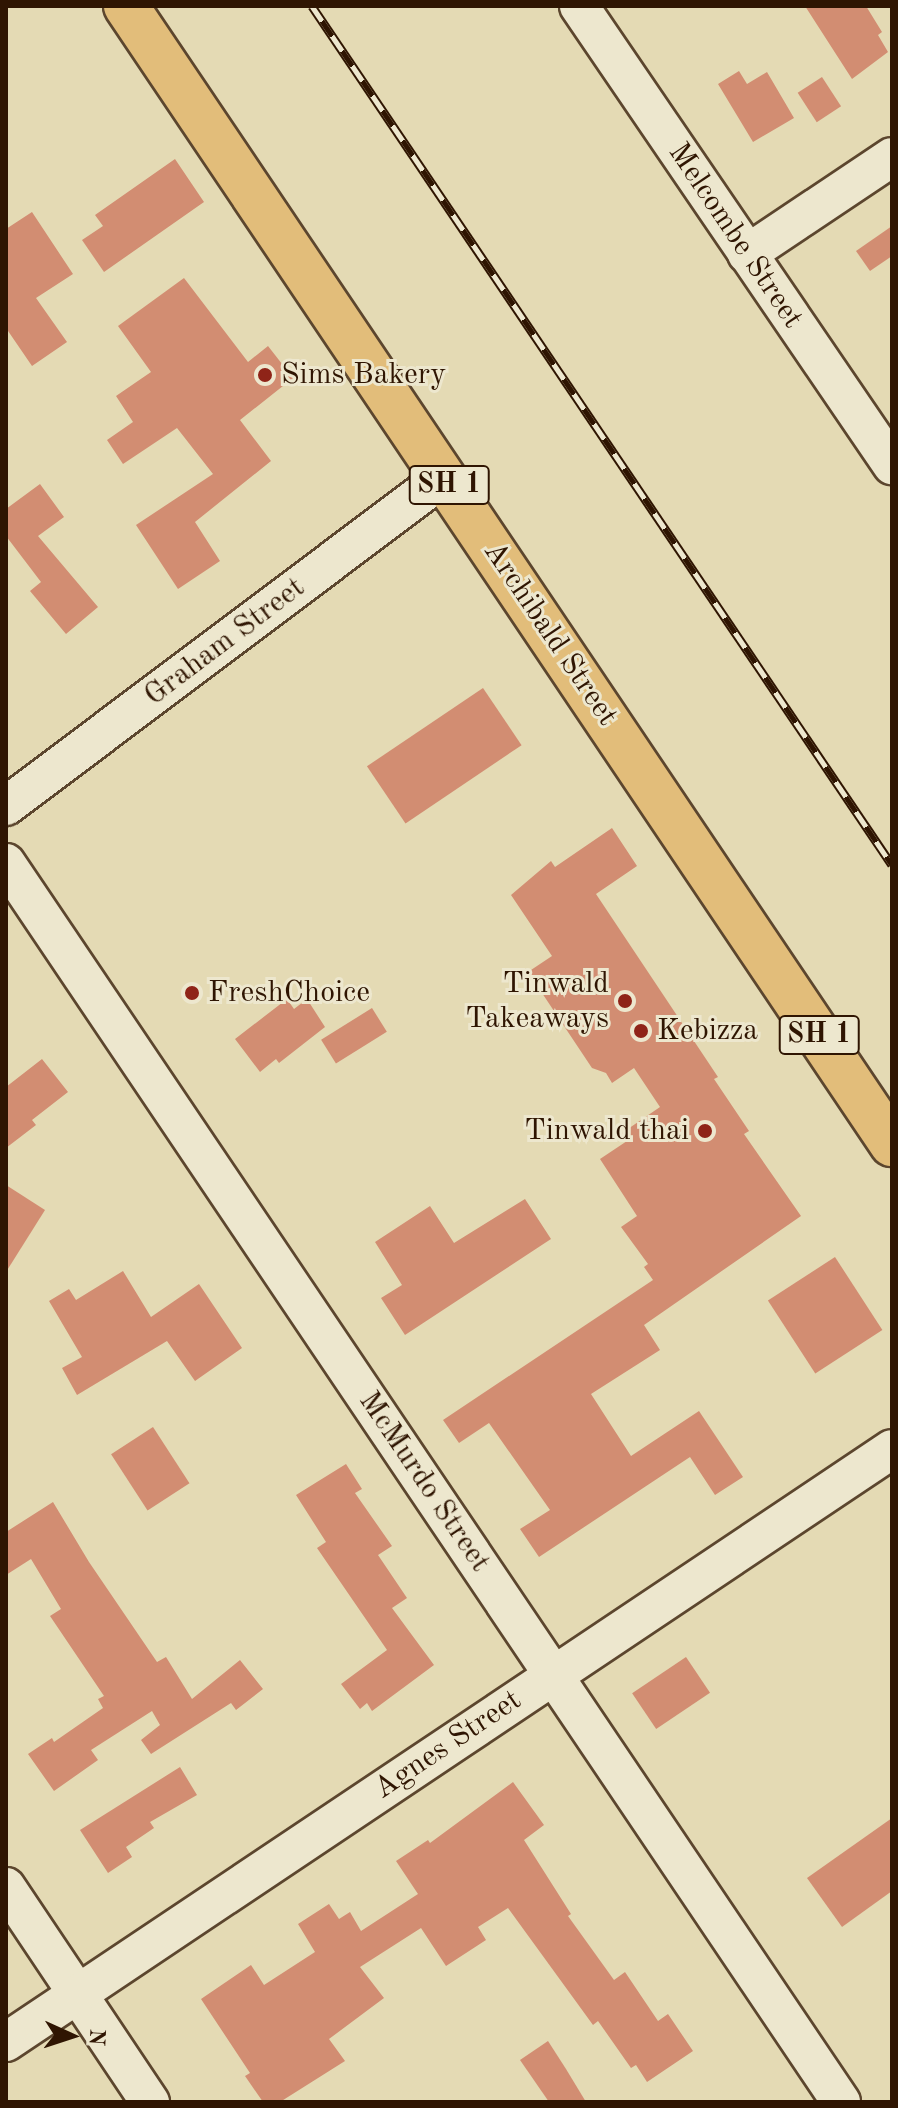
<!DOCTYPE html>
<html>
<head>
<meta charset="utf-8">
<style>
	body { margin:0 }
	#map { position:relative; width:898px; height:2108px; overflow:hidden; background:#e4dab4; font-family:"Old Standard TT",serif }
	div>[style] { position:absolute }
	.building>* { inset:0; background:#d28d72; transform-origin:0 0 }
	.roads { filter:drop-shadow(2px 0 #5c462e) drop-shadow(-2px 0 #5c462e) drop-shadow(0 2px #5c462e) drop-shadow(0 -2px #5c462e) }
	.minor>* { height:38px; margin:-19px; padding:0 19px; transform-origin:19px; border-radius:19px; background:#ede7ce }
	.highway>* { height:44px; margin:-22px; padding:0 22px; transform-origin:22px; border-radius:22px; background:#e2bd7a }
	.rail>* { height:9px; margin-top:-4.5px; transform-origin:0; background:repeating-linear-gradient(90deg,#ede7ce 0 18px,#2f1502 0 36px); box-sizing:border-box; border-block:2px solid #2f1502 }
	.dots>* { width:22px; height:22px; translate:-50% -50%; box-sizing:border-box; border:4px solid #ede7ce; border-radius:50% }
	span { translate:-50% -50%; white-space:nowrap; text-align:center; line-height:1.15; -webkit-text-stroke:6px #ede7ce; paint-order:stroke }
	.shield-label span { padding:2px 6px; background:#ede7ce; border:2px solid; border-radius:6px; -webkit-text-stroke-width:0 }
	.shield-label { font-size:28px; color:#2f1502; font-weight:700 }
	.street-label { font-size:30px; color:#2f1502 }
	.poi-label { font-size:30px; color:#2f1502 }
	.left { translate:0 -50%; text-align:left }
	.right { translate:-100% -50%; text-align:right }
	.frame { position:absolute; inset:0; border:8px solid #2f1502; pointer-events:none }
	.north { position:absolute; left:32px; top:1996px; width:80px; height:80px; -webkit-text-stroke:6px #ede7ce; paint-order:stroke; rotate:93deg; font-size:22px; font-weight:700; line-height:32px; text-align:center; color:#2f1502 }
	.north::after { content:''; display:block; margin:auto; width:28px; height:36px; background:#2f1502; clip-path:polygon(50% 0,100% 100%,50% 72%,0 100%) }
</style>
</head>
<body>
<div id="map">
	<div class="building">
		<div style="clip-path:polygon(805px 6px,866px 6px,882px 32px,878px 35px,888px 52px,852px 79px)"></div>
		<div style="clip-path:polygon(739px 71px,747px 84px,767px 72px,794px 118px,753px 142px,718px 84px)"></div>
		<div style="left:822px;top:77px;width:35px;height:29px;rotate:57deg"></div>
		<div style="clip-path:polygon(175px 159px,204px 202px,104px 272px,82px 240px,103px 226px,95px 215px)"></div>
		<div style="clip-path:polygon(32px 212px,73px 274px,36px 298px,67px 342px,32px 366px,6px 328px,6px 229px)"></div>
		<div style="clip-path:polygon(892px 226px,892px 256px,870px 271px,856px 251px)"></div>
		<div style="clip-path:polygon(184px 278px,248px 362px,268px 346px,293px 378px,240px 420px,271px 461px,195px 522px,220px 561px,178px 589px,136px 525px,213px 474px,177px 428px,123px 464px,107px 440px,133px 422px,116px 396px,151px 372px,118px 326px)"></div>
		<div style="clip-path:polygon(40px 484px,64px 517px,38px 536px,98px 607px,66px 634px,30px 591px,41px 582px,6px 536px,6px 509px)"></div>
		<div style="left:483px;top:688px;width:69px;height:140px;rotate:56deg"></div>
		<div style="clip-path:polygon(612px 828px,637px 866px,596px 894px,718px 1077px,714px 1079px,749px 1131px,744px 1134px,801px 1216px,644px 1325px,660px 1350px,591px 1394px,631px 1456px,699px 1411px,743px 1477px,715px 1495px,690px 1457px,539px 1557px,520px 1529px,550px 1510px,489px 1423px,459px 1443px,443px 1420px,653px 1280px,644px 1267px,648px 1264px,621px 1227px,637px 1216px,600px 1159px,627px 1141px,622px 1133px,660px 1107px,634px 1068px,612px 1083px,606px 1073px,592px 1068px,528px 972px,552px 956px,511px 895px,551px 861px,555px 867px)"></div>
		<div style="clip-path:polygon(287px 999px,294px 1009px,307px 999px,325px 1027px,279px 1063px,276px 1059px,260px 1072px,235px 1039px)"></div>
		<div style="left:372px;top:1008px;width:28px;height:60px;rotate:58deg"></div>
		<div style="clip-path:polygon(42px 1059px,68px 1092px,32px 1120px,36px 1125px,6px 1148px,6px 1087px)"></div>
		<div style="clip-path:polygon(6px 1185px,45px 1210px,6px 1272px)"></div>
		<div style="clip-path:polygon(525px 1199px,551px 1239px,405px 1335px,381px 1298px,402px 1285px,375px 1242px,430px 1206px,454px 1243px)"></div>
		<div style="left:835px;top:1257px;width:87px;height:80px;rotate:57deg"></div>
		<div style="clip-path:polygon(123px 1271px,151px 1317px,199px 1284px,242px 1348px,195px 1381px,167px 1341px,77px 1395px,62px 1368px,82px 1357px,49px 1301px,69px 1289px,76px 1300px)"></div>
		<div style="left:153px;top:1427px;width:67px;height:50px;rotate:57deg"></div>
		<div style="clip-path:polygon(346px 1464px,362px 1489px,355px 1493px,392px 1546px,378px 1555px,407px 1598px,392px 1608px,434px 1665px,372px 1711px,367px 1703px,360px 1709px,341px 1684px,387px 1650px,317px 1548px,326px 1542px,296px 1495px)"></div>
		<div style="clip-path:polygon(53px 1502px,89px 1562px,157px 1662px,166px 1657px,192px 1699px,240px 1660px,263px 1689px,236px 1710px,231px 1703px,151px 1754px,141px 1740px,160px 1725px,152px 1711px,91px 1750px,98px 1760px,54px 1791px,28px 1754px,52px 1738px,54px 1742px,103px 1708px,98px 1699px,104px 1696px,50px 1616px,61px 1609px,31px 1559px,6px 1575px,6px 1532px)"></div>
		<div style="left:686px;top:1657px;width:43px;height:65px;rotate:56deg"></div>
		<div style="clip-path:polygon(180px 1767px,197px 1795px,150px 1822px,154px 1828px,126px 1847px,132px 1857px,108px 1873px,80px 1830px)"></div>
		<div style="clip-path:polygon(513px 1782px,544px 1825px,524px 1840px,571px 1914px,568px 1916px,614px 1980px,625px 1972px,658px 2021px,668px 2014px,693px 2051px,647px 2082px,636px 2065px,631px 2068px,598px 2021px,593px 2025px,508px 1908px,478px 1927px,486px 1940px,446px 1966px,421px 1928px,360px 1967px,384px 1998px,329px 2039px,345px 2061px,280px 2102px,263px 2102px,245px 2076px,250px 2073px,201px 1999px,251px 1965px,264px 1985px,315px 1952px,298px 1924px,329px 1904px,339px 1919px,350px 1912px,361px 1931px,418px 1894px,396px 1861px,428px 1840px,430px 1843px)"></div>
		<div style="clip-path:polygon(892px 1818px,892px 1891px,842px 1927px,807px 1878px)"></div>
		<div style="clip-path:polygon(548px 2041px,566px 2069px,586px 2102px,549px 2102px,520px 2060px)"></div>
	</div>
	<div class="roads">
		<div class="minor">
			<div style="left:579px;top:6px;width:556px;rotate:55.71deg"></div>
			<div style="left:747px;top:254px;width:174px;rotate:-33.8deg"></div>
			<div style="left:6px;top:806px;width:548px;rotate:-36.91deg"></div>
			<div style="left:6px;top:863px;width:1494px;rotate:56.02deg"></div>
			<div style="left:6px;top:1887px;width:259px;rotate:56.2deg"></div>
			<div style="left:6px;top:2042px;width:1066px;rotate:-33.79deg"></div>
		</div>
		<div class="highway">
			<div style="left:126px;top:6px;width:1372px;rotate:56.06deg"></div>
		</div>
	</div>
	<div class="rail">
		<div style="left:312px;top:6px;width:1036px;rotate:55.97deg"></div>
	</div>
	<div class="dots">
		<div style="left:265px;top:375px;background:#8f2418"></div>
		<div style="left:192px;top:993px;background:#8f2418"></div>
		<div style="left:625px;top:1001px;background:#8f2418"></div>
		<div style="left:641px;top:1031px;background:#8f2418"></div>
		<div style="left:705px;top:1131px;background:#8f2418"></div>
	</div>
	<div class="shield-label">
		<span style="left:449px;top:485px">SH 1</span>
		<span style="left:819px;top:1035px">SH 1</span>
	</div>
	<div class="street-label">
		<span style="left:735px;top:236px;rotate:56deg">Melcombe Street</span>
		<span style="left:550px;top:634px;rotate:56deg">Archibald Street</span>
		<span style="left:225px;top:642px;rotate:-37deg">Graham Street</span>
		<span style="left:424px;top:1482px;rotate:56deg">McMurdo Street</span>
		<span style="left:448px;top:1745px;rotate:-34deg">Agnes Street</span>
	</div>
	<div class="poi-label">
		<span class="left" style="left:281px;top:375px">Sims Bakery</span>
		<span class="right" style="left:609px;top:1001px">Tinwald<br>Takeaways</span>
		<span class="left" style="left:208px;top:993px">FreshChoice</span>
		<span class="left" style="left:657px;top:1031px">Kebizza</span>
		<span class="right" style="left:689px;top:1131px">Tinwald thai</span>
	</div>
	<div class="frame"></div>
	<div class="north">N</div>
</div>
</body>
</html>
